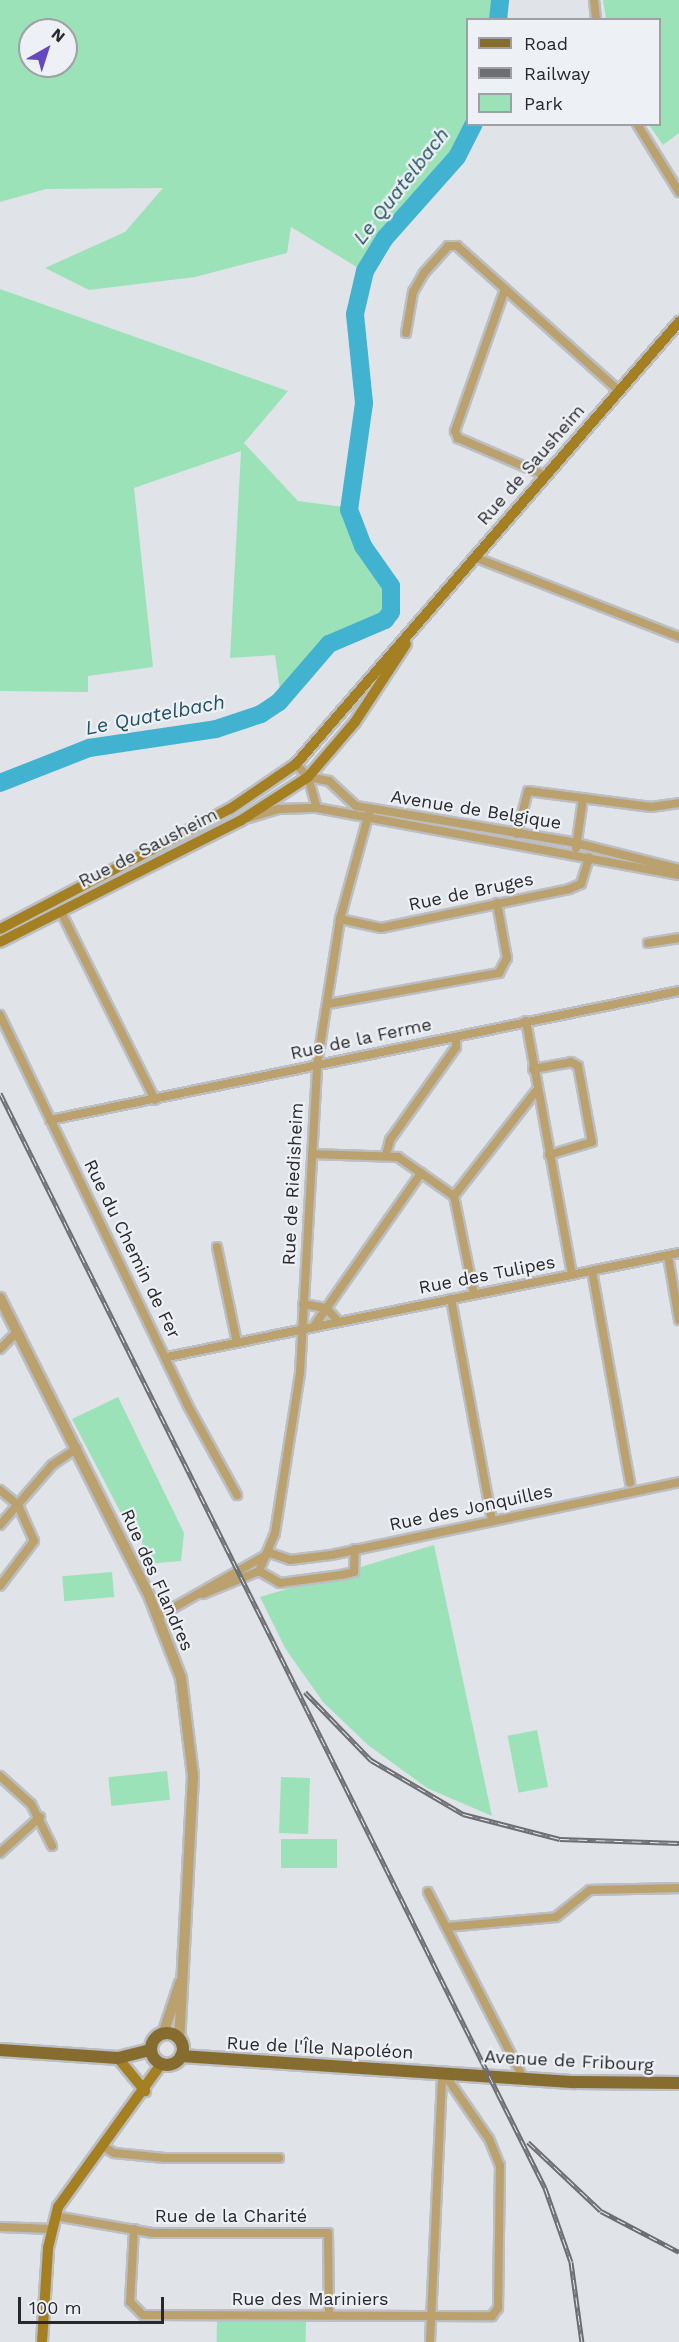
<!DOCTYPE html>
<html>
<head>
<meta charset="utf-8">
<style>
	body { margin:0 }
	#map { position:relative; width:679px; height:2342px; overflow:hidden; background:#e0e3e8; font-family:"Work Sans",sans-serif }
	div>[style] { position:absolute }
	.green>* { inset:0; background:#9ce2b9; transform-origin:0 0 }
	.river>* { height:18px; margin:-9px; padding:0 9px; transform-origin:9px; border-radius:9px; background:#42b2d1 }
	.roads { filter:drop-shadow(2px 0 #bbbec2) drop-shadow(-2px 0 #bbbec2) drop-shadow(0 2px #bbbec2) drop-shadow(0 -2px #bbbec2) }
	.minor>* { height:8px; margin:-4px; padding:0 4px; transform-origin:4px; border-radius:4px; background:#baa16d }
	.tertiary>* { height:10px; margin:-5px; padding:0 5px; transform-origin:5px; border-radius:5px; background:#baa16d }
	.secondary>* { height:10px; margin:-5px; padding:0 5px; transform-origin:5px; border-radius:5px; background:#a58023 }
	.primary>* { height:12px; margin:-6px; padding:0 6px; transform-origin:6px; border-radius:6px; background:#876c2f }
	.primary>.ring { margin:-6px; padding:0; box-sizing:content-box; background:none; border:12px solid #876c2f; border-radius:50% }
	.rail>* { height:5px; margin-top:-2.5px; transform-origin:0; background:repeating-linear-gradient(90deg,#edf0f5 0 9px,#6c6e71 0 18px); box-sizing:border-box; border-block:2px solid #6c6e71 }
	span { translate:-50% -50%; white-space:nowrap; text-align:center; line-height:1.15; -webkit-text-stroke:4.5px #edf0f5; paint-order:stroke }
	.street-label { font-size:18px; color:#28292b }
	.water-label { font-size:20px; color:#22515f; font-style:italic }
	.legend { position:absolute; left:466px; top:18px; width:195px; height:108px; box-sizing:border-box; background:#edf0f5; border:2px solid #9ea0a4; margin:0; padding:8px 10px; list-style:none; font-size:18px; color:#28292b }
	.legend li { display:flex; align-items:center; gap:12px; height:30px }
	.legend b { width:30px; border:2px solid #9ea0a4 }
	.north { position:absolute; left:18px; top:18px; width:60px; height:60px; box-sizing:border-box; background:#edf0f5; border:2px solid #9ea0a4; border-radius:50%; rotate:39deg; font-size:16px; font-weight:700; line-height:24px; text-align:center; color:#28292b }
	.north::after { content:''; display:block; margin:auto; width:21px; height:27px; background:#6747c0; clip-path:polygon(50% 0,100% 100%,50% 72%,0 100%) }
	.scale { position:absolute; left:18px; top:2297px; width:146px; height:27px; box-sizing:border-box; border:3px solid #28292b; border-top:0; padding-left:8px; font-size:18px; line-height:21px; white-space:nowrap; color:#28292b; -webkit-text-stroke:4px #edf0f5; paint-order:stroke }
</style>
</head>
<body>
<div id="map">
	<div class="green">
		<div style="clip-path:polygon(evenodd,0 0,495px 0,493px 19px,468px 20px,469px 125px,453px 155px,384px 233px,360px 269px,291px 227px,287px 253px,195px 277px,89px 290px,45px 268px,125px 232px,163px 188px,46px 189px,0 202px,0 0,30px 30px,66px 30px,66px 66px,30px 66px,30px 30px)"></div>
		<div style="clip-path:polygon(603px 0,679px 0,679px 133px,663px 145px,649px 125px,660px 124px,660px 20px,606px 19px)"></div>
		<div style="clip-path:polygon(0 289px,288px 391px,244px 443px,298px 501px,344px 507px,387px 596px,382px 617px,327px 639px,281px 698px,275px 655px,230px 658px,241px 451px,134px 488px,153px 667px,88px 676px,88px 692px,0 691px)"></div>
		<div style="clip-path:polygon(118px 1397px,184px 1533px,181px 1561px,146px 1564px,141px 1537px,123px 1517px,72px 1419px)"></div>
		<div style="clip-path:polygon(434px 1545px,492px 1816px,427px 1788px,368px 1745px,323px 1702px,285px 1648px,260px 1597px)"></div>
		<div style="left:112px;top:1572px;width:25px;height:50px;rotate:85deg"></div>
		<div style="left:537px;top:1730px;width:58px;height:30px;rotate:79deg"></div>
		<div style="left:167px;top:1771px;width:29px;height:59px;rotate:84deg"></div>
		<div style="left:281px;top:1777px;width:29px;height:56px;rotate:2deg"></div>
		<div style="left:337px;top:1839px;width:29px;height:56px;rotate:90deg"></div>
		<div style="left:217px;top:2320px;width:89px;height:22px;rotate:1deg"></div>
	</div>
	<div class="river">
		<div style="left:498px;top:20px;width:20px;rotate:-84deg"></div>
		<div style="left:0;top:783px;width:96px;rotate:-21.5deg"></div>
		<div style="left:89px;top:748px;width:128px;rotate:-8.5deg"></div>
		<div style="left:216px;top:729px;width:47px;rotate:-18.4deg"></div>
		<div style="left:261px;top:714px;width:22px;rotate:-34deg"></div>
		<div style="left:279px;top:702px;width:77px;rotate:-49.2deg"></div>
		<div style="left:329px;top:644px;width:61px;rotate:-23.2deg"></div>
		<div style="left:385px;top:620px;width:10px;rotate:-53deg"></div>
		<div style="left:391px;top:612px;width:26px;rotate:-90deg"></div>
		<div style="left:391px;top:586px;width:49px;rotate:-125deg"></div>
		<div style="left:363px;top:546px;width:39px;rotate:-111deg"></div>
		<div style="left:349px;top:510px;width:108px;rotate:-82deg"></div>
		<div style="left:364px;top:403px;width:89px;rotate:-95.8deg"></div>
		<div style="left:355px;top:314px;width:44px;rotate:-76.9deg"></div>
		<div style="left:365px;top:271px;width:39px;rotate:-59deg"></div>
		<div style="left:385px;top:238px;width:108px;rotate:-48.4deg"></div>
		<div style="left:457px;top:157px;width:37px;rotate:-63deg"></div>
	</div>
	<div class="roads">
		<div class="minor">
			<div style="left:594px;top:0;width:20px;rotate:84deg"></div>
			<div style="left:637px;top:124px;width:80px;rotate:58.3deg"></div>
			<div style="left:505px;top:289px;width:151px;rotate:109.4deg"></div>
			<div style="left:455px;top:431px;width:8px;rotate:67deg"></div>
			<div style="left:458px;top:438px;width:94px;rotate:23.3deg"></div>
			<div style="left:406px;top:333px;width:42px;rotate:-80.3deg"></div>
			<div style="left:413px;top:292px;width:22px;rotate:-60deg"></div>
			<div style="left:424px;top:273px;width:36px;rotate:-48deg"></div>
			<div style="left:448px;top:246px;width:9px"></div>
			<div style="left:457px;top:246px;width:216px;rotate:41.8deg"></div>
			<div style="left:474px;top:557px;width:220px;rotate:21.3deg"></div>
			<div style="left:296px;top:764px;width:18px;rotate:47deg"></div>
			<div style="left:308px;top:777px;width:21px;rotate:11deg"></div>
			<div style="left:329px;top:781px;width:37px;rotate:43deg"></div>
			<div style="left:356px;top:806px;width:223px;rotate:9.5deg"></div>
			<div style="left:576px;top:843px;width:106px;rotate:14.2deg"></div>
			<div style="left:308px;top:777px;width:32px;rotate:74deg"></div>
			<div style="left:249px;top:818px;width:31px;rotate:-17deg"></div>
			<div style="left:279px;top:809px;width:38px;rotate:-2deg"></div>
			<div style="left:317px;top:808px;width:368px;rotate:10.5deg"></div>
			<div style="left:517px;top:834px;width:44px;rotate:-75.7deg"></div>
			<div style="left:528px;top:791px;width:124px;rotate:7.4deg"></div>
			<div style="left:651px;top:807px;width:28px;rotate:-8deg"></div>
			<div style="left:576px;top:848px;width:50px;rotate:-82deg"></div>
			<div style="left:61px;top:912px;width:210px;rotate:63.4deg"></div>
			<div style="left:340px;top:919px;width:42px;rotate:12.4deg"></div>
			<div style="left:381px;top:928px;width:192px;rotate:-11.7deg"></div>
			<div style="left:569px;top:889px;width:13px;rotate:-23deg"></div>
			<div style="left:581px;top:884px;width:28px;rotate:-73deg"></div>
			<div style="left:648px;top:943px;width:31px;rotate:-9deg"></div>
			<div style="left:328px;top:1004px;width:174px;rotate:-10.3deg"></div>
			<div style="left:499px;top:973px;width:17px;rotate:-62deg"></div>
			<div style="left:507px;top:958px;width:56px;rotate:-100.3deg"></div>
			<div style="left:0;top:1015px;width:432px;rotate:64.3deg"></div>
			<div style="left:187px;top:1404px;width:104px;rotate:61.2deg"></div>
			<div style="left:526px;top:1021px;width:258px;rotate:79.7deg"></div>
			<div style="left:533px;top:1069px;width:39px;rotate:-10deg"></div>
			<div style="left:571px;top:1062px;width:8px;rotate:30deg"></div>
			<div style="left:578px;top:1066px;width:77px;rotate:79.6deg"></div>
			<div style="left:592px;top:1142px;width:45px;rotate:163.2deg"></div>
			<div style="left:50px;top:1120px;width:642px;rotate:-11.59deg"></div>
			<div style="left:312px;top:1154px;width:86px;rotate:2deg"></div>
			<div style="left:398px;top:1157px;width:68px;rotate:34.9deg"></div>
			<div style="left:454px;top:1196px;width:100px;rotate:78.5deg"></div>
			<div style="left:386px;top:1155px;width:16px;rotate:-75deg"></div>
			<div style="left:390px;top:1140px;width:114px;rotate:-54.6deg"></div>
			<div style="left:456px;top:1047px;width:10px;rotate:-90deg"></div>
			<div style="left:454px;top:1196px;width:133px;rotate:-52deg"></div>
			<div style="left:217px;top:1247px;width:98px;rotate:78.2deg"></div>
			<div style="left:668px;top:1256px;width:65px;rotate:80.2deg"></div>
			<div style="left:592px;top:1271px;width:215px;rotate:79.8deg"></div>
			<div style="left:451px;top:1299px;width:226px;rotate:79.5deg"></div>
			<div style="left:303px;top:1304px;width:23px;rotate:10deg"></div>
			<div style="left:326px;top:1308px;width:18px;rotate:47deg"></div>
			<div style="left:314px;top:1326px;width:187px;rotate:-55deg"></div>
			<div style="left:0;top:1349px;width:24px;rotate:-45deg"></div>
			<div style="left:167px;top:1357px;width:522px;rotate:-11.48deg"></div>
			<div style="left:0;top:1490px;width:23px;rotate:40deg"></div>
			<div style="left:18px;top:1505px;width:39px;rotate:66deg"></div>
			<div style="left:34px;top:1541px;width:56px;rotate:127.1deg"></div>
			<div style="left:0;top:1525px;width:79px;rotate:-49.1deg"></div>
			<div style="left:52px;top:1465px;width:30px;rotate:-34deg"></div>
			<div style="left:270px;top:1553px;width:21px;rotate:19deg"></div>
			<div style="left:290px;top:1560px;width:41px;rotate:-7deg"></div>
			<div style="left:331px;top:1555px;width:356px;rotate:-11.8deg"></div>
			<div style="left:259px;top:1571px;width:24px;rotate:30deg"></div>
			<div style="left:280px;top:1583px;width:62px;rotate:-7.5deg"></div>
			<div style="left:341px;top:1575px;width:13px;rotate:-13deg"></div>
			<div style="left:354px;top:1572px;width:23px;rotate:-88deg"></div>
			<div style="left:203px;top:1594px;width:61px;rotate:-22.3deg"></div>
			<div style="left:259px;top:1571px;width:41px;rotate:-67.2deg"></div>
			<div style="left:275px;top:1533px;width:162px;rotate:-81.1deg"></div>
			<div style="left:300px;top:1373px;width:308px;rotate:-86.8deg"></div>
			<div style="left:317px;top:1065px;width:148px;rotate:-81deg"></div>
			<div style="left:340px;top:919px;width:114px;rotate:-74.7deg"></div>
			<div style="left:159px;top:1616px;width:128px;rotate:-29.6deg"></div>
			<div style="left:0;top:1776px;width:42px;rotate:42.1deg"></div>
			<div style="left:31px;top:1804px;width:47px;rotate:63.4deg"></div>
			<div style="left:0;top:1853px;width:54px;rotate:-42deg"></div>
			<div style="left:428px;top:1892px;width:209px;rotate:62.9deg"></div>
			<div style="left:447px;top:1927px;width:109px;rotate:-5.2deg"></div>
			<div style="left:556px;top:1917px;width:43px;rotate:-38.5deg"></div>
			<div style="left:590px;top:1890px;width:89px;rotate:-1.3deg"></div>
			<div style="left:102px;top:2146px;width:14px;rotate:30deg"></div>
			<div style="left:114px;top:2153px;width:51px;rotate:5.6deg"></div>
			<div style="left:165px;top:2158px;width:114px"></div>
			<div style="left:55px;top:2216px;width:98px;rotate:9.9deg"></div>
			<div style="left:152px;top:2233px;width:176px"></div>
			<div style="left:328px;top:2233px;width:81px;rotate:89.3deg"></div>
			<div style="left:0;top:2227px;width:51px;rotate:2.2deg"></div>
			<div style="left:134px;top:2229px;width:73px;rotate:93.1deg"></div>
			<div style="left:130px;top:2302px;width:18px;rotate:45deg"></div>
			<div style="left:143px;top:2315px;width:349px;rotate:0.2deg"></div>
			<div style="left:492px;top:2316px;width:10px;rotate:-53deg"></div>
			<div style="left:498px;top:2308px;width:142px;rotate:-89.2deg"></div>
			<div style="left:500px;top:2166px;width:29px;rotate:-112deg"></div>
			<div style="left:489px;top:2139px;width:81px;rotate:-124.5deg"></div>
			<div style="left:430px;top:2342px;width:266px;rotate:-87.4deg"></div>
		</div>
		<div class="tertiary">
			<div style="left:0;top:1298px;width:335px;rotate:63.4deg"></div>
			<div style="left:150px;top:1598px;width:86px;rotate:68.8deg"></div>
			<div style="left:181px;top:1678px;width:99px;rotate:83deg"></div>
			<div style="left:193px;top:1776px;width:263px;rotate:93deg"></div>
			<div style="left:163px;top:2034px;width:54px;rotate:-71.6deg"></div>
		</div>
		<div class="secondary">
			<div style="left:0;top:929px;width:259px;rotate:-27.6deg"></div>
			<div style="left:230px;top:809px;width:80px;rotate:-34.3deg"></div>
			<div style="left:296px;top:764px;width:585px;rotate:-49.09deg"></div>
			<div style="left:0;top:942px;width:269px;rotate:-26.8deg"></div>
			<div style="left:240px;top:821px;width:81px;rotate:-32.9deg"></div>
			<div style="left:308px;top:777px;width:72px;rotate:-49.5deg"></div>
			<div style="left:355px;top:722px;width:93px;rotate:-56.8deg"></div>
			<div style="left:118px;top:2058px;width:43px;rotate:50.7deg"></div>
			<div style="left:42px;top:2342px;width:94px;rotate:-86.3deg"></div>
			<div style="left:48px;top:2248px;width:42px;rotate:-76.3deg"></div>
			<div style="left:58px;top:2207px;width:176px;rotate:-54.2deg"></div>
		</div>
		<div class="primary">
			<div class="ring" style="left:151px;top:2033px;width:20px;height:20px"></div>
			<div style="left:0;top:2050px;width:118px;rotate:3.9deg"></div>
			<div style="left:118px;top:2058px;width:34px;rotate:-14deg"></div>
			<div style="left:181px;top:2056px;width:395px;rotate:3.8deg"></div>
			<div style="left:575px;top:2082px;width:104px;rotate:0.6deg"></div>
		</div>
	</div>
	<div class="rail">
		<div style="left:0;top:1093px;width:1223px;rotate:63.54deg"></div>
		<div style="left:545px;top:2188px;width:78px;rotate:70.6deg"></div>
		<div style="left:571px;top:2262px;width:81px;rotate:82.2deg"></div>
		<div style="left:305px;top:1692px;width:95px;rotate:45.9deg"></div>
		<div style="left:371px;top:1760px;width:107px;rotate:30.4deg"></div>
		<div style="left:463px;top:1814px;width:100px;rotate:14.5deg"></div>
		<div style="left:560px;top:1839px;width:119px;rotate:1.9deg"></div>
		<div style="left:528px;top:2142px;width:100px;rotate:43.4deg"></div>
		<div style="left:601px;top:2211px;width:88px;rotate:27.7deg"></div>
	</div>
	<div class="street-label">
		<span style="left:531px;top:465px;rotate:-49deg">Rue de Sausheim</span>
		<span style="left:476px;top:810px;rotate:9deg">Avenue de Belgique</span>
		<span style="left:148px;top:848px;rotate:-27deg">Rue de Sausheim</span>
		<span style="left:471px;top:892px;rotate:-12deg">Rue de Bruges</span>
		<span style="left:361px;top:1039px;rotate:-12deg">Rue de la Ferme</span>
		<span style="left:293px;top:1184px;rotate:-87deg">Rue de Riedisheim</span>
		<span style="left:132px;top:1249px;rotate:64deg">Rue du Chemin de Fer</span>
		<span style="left:487px;top:1275px;rotate:-11deg">Rue des Tulipes</span>
		<span style="left:471px;top:1508px;rotate:-12deg">Rue des Jonquilles</span>
		<span style="left:157px;top:1580px;rotate:66deg">Rue des Flandres</span>
		<span style="left:320px;top:2048px;rotate:3deg">Rue de l'Île Napoléon</span>
		<span style="left:569px;top:2061px;rotate:3deg">Avenue de Fribourg</span>
		<span style="left:231px;top:2216px">Rue de la Charité</span>
		<span style="left:310px;top:2299px">Rue des Mariniers</span>
	</div>
	<div class="water-label">
		<span style="left:401px;top:186px;rotate:-52deg">Le Quatelbach</span>
		<span style="left:155px;top:715px;rotate:-11deg">Le Quatelbach</span>
	</div>
	<ul class="legend">
	<li><b style="height:8px;background:#876c2f"></b>Road</li>
	<li><b style="height:8px;background:#6c6e71"></b>Railway</li>
	<li><b style="height:16px;background:#9ce2b9"></b>Park</li>
	</ul>
	<div class="north">N</div>
	<div class="scale">100 m</div>
</div>
</body>
</html>
